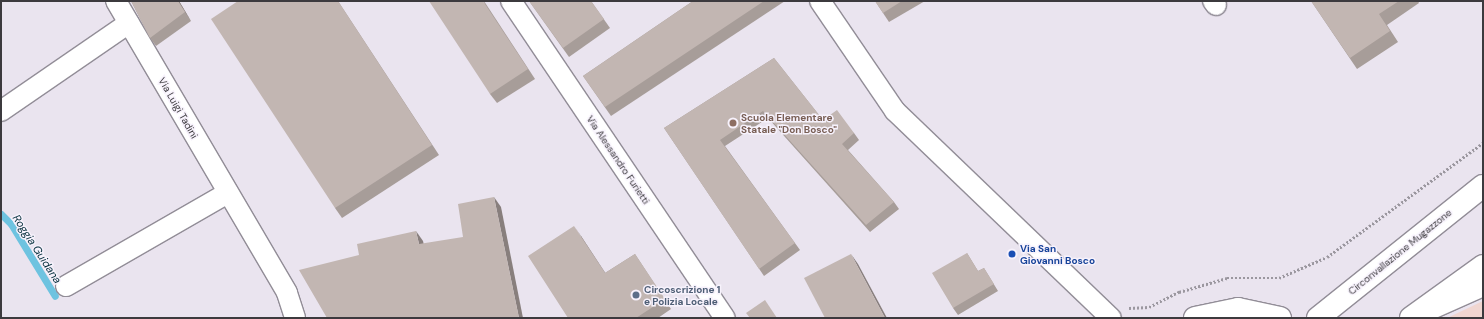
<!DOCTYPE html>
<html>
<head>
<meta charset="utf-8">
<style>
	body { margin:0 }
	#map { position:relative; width:1484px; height:319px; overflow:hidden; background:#eae4ef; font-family:"DM Sans",sans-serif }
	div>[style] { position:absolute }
	.commercial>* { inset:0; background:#f0d6d1 }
	.stream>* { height:7px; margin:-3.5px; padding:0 3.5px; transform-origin:3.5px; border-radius:3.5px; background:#6ec3e0 }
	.path>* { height:2.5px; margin-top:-1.25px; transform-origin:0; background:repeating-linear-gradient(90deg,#9b979f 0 2px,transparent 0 4px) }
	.roads { filter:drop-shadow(1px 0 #928d97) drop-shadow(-1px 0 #928d97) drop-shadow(0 1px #928d97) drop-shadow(0 -1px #928d97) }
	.street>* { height:20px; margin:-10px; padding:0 10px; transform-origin:10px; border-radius:10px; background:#fff }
	.primary>* { height:22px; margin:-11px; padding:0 11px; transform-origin:11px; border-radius:11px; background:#fff }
	.highway>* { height:22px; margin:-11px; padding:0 11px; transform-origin:11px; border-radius:11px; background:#fff }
	.wall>* { inset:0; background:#a79d99 }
	.shaded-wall>* { inset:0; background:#887f7d }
	.building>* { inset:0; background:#c2b6b2 }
	.dots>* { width:11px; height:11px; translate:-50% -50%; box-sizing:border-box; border:2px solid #f7f2fc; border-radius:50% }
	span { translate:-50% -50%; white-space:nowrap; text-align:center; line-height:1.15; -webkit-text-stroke:3px #f7f2fc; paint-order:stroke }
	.street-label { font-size:10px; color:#3c3a3e }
	.education-label { font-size:10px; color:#785e54; font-weight:700 }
	.left { translate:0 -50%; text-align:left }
	.transit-label { font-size:10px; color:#164399; font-weight:700 }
	.service-label { font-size:10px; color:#4e5e75; font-weight:700 }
	.water-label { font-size:11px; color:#062f3c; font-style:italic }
	.frame { position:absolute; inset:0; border:2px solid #3c3a3e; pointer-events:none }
</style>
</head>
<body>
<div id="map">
	<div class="commercial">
		<div style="clip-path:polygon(1483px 301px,1483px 318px,1447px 318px)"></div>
	</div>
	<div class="stream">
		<div style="left:1px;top:214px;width:14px;rotate:45deg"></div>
		<div style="left:11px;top:224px;width:84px;rotate:58.6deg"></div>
	</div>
	<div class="path">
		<div style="left:1129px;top:308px;width:20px;rotate:-3deg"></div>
		<div style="left:1149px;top:307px;width:34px;rotate:-27deg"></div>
		<div style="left:1179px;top:292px;width:50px;rotate:-16.3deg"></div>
		<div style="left:1227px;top:278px;width:52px"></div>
		<div style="left:1279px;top:278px;width:52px;rotate:-23.6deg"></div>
		<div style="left:1327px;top:257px;width:193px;rotate:-36.2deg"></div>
	</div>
	<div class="roads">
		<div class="street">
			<div style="left:116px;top:1px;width:338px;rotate:59.6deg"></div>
			<div style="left:287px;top:293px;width:26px;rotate:72deg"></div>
			<div style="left:511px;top:1px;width:382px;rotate:56deg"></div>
			<div style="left:820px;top:1px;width:133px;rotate:55.7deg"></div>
			<div style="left:895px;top:111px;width:299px;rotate:43.8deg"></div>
			<div style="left:1213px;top:1px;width:5px;rotate:53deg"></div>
			<div style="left:1px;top:111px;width:155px;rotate:-34.5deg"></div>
			<div style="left:66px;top:286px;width:187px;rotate:-29.9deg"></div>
			<div style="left:1429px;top:310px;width:59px;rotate:-24deg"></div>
		</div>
		<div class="primary">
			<div style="left:1195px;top:318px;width:44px;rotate:-11.8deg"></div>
			<div style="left:1238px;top:309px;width:43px;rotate:12.1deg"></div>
		</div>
		<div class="highway">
			<div style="left:1318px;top:318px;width:211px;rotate:-38.7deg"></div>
			<div style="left:1411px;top:318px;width:89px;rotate:-35.8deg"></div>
		</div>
	</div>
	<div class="wall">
		<div style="clip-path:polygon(131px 1px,179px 1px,191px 21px,156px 46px,150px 38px)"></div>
		<div style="clip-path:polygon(338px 1px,439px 155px,342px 218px,335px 208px)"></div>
		<div style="clip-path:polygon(484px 1px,535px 79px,497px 103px,490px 94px)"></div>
		<div style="clip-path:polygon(529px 1px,591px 1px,610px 28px,569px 57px)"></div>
		<div style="clip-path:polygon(693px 1px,785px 1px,611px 116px,583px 76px)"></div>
		<div style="clip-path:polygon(875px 1px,925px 1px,889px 22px)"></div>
		<div style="clip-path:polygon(1311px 1px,1418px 1px,1419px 3px,1387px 25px,1398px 42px,1357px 69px)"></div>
		<div style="clip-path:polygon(774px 58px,823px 120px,854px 133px,859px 140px,848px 150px,894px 202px,899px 209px,870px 232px,768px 118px,725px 146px,800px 250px,764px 276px,664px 128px)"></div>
		<div style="clip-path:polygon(581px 236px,605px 273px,635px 254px,671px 309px,658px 318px,568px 318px)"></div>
		<div style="clip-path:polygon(967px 253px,978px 271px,984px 268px,998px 291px,958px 315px,953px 308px)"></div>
	</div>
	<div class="shaded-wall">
		<div style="clip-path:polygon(178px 1px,179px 1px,191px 21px,185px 12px)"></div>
		<div style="clip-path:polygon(494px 197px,501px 207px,523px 318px,519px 318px)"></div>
		<div style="clip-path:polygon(574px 226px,581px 236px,612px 283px,605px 273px)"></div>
		<div style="clip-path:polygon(416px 231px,423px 241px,426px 254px,419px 244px)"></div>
		<div style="clip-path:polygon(851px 254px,858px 264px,887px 318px,885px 318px)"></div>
	</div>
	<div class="building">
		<div style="clip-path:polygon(131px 1px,178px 1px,185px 12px,150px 38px)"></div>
		<div style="clip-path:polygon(238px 1px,338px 1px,432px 145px,335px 208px,211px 19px)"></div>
		<div style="clip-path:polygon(429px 1px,483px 1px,528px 69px,490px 94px)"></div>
		<div style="clip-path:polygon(529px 1px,591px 1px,604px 19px,563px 48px)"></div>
		<div style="clip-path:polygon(693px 1px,764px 1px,605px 107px,583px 76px)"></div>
		<div style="clip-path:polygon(875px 1px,902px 1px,883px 13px)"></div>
		<div style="clip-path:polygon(1311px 1px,1399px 1px,1379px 14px,1390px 31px,1350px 58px)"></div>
		<div style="clip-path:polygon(774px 58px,823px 120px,837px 110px,854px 133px,842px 144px,894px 202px,866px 225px,763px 111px,720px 140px,795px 243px,759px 269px,664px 128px)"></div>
		<div style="clip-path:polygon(494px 197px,519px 318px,327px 318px,299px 270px,359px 255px,357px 244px,416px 231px,419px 244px,463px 237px,458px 204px)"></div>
		<div style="clip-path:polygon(574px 226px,605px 273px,635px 254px,665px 299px,636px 318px,568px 318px,528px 256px)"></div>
		<div style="clip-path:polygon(967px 253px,978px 271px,984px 268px,994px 284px,953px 308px,932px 273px)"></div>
		<div style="clip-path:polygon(851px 254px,885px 318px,825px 318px,804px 278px)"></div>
		<div style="clip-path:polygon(765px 300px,777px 318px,750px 318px,746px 313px)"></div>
	</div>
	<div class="dots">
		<div style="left:733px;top:123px;background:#8d6e63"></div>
		<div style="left:1012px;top:254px;background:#1a4fb4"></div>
		<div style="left:636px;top:295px;background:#5c6f8a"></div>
	</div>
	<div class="street-label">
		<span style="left:178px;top:108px;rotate:60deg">Via Luigi Tadini</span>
		<span style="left:618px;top:160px;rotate:56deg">Via Alessandro Furietti</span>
		<span style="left:1400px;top:252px;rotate:-39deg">Circonvallazione Mugazzone</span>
	</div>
	<div class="education-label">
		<span class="left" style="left:741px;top:123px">Scuola Elementare<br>Statale "Don Bosco"</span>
	</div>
	<div class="transit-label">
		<span class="left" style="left:1020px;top:254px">Via San<br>Giovanni Bosco</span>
	</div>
	<div class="service-label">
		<span class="left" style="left:644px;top:295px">Circoscrizione 1<br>e Polizia Locale</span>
	</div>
	<div class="water-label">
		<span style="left:37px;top:249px;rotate:57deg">Roggia Guidana</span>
	</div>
	<div class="frame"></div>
</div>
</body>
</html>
